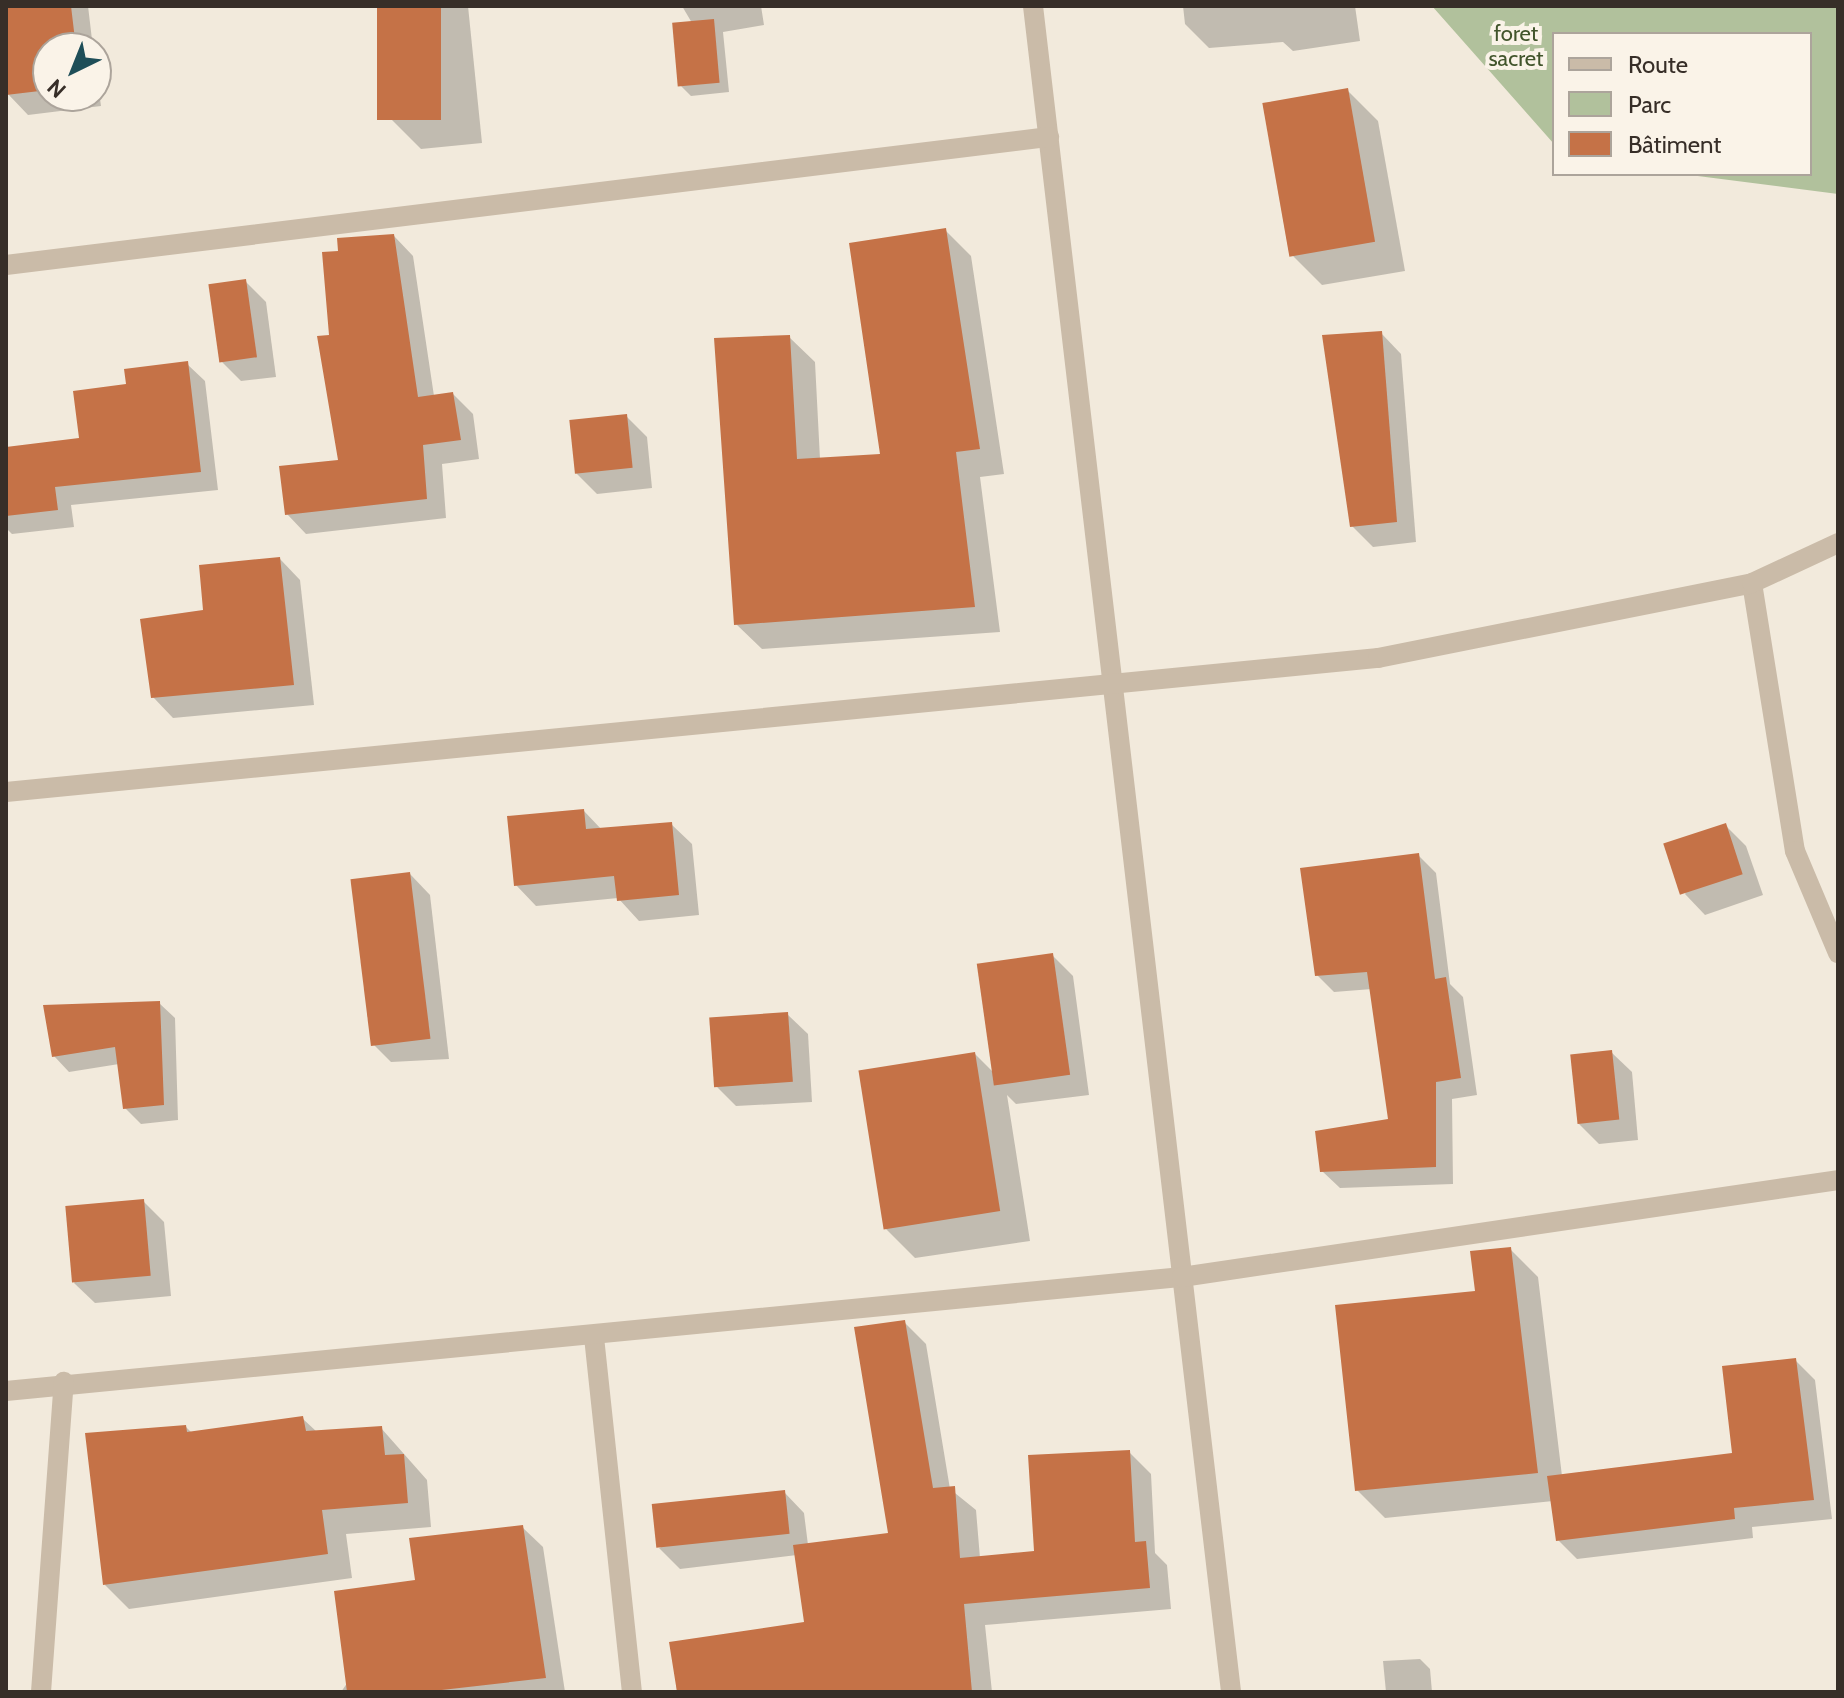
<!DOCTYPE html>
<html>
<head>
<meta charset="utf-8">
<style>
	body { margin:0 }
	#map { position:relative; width:1844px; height:1698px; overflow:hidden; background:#f2eadc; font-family:Cabin,sans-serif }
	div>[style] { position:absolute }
	.green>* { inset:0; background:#b1c19c }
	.shadow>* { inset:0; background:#0003 }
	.building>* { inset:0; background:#c57247; transform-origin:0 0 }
	.minor>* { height:20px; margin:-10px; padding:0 10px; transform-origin:10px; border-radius:10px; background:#cabba8 }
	span { translate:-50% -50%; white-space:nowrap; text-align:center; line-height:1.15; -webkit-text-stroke:8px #faf3e8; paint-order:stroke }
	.park-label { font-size:22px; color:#42552c }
	.frame { position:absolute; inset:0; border:8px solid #372e28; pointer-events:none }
	.legend { position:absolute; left:1552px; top:32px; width:260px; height:144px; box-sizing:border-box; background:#faf3e8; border:2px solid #aca49b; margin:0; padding:10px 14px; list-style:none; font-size:24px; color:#372e28 }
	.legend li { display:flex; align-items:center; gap:16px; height:40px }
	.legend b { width:40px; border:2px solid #aca49b }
	.north { position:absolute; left:32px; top:32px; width:80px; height:80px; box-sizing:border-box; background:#faf3e8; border:2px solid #aca49b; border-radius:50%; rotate:223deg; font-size:22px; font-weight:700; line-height:32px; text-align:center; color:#372e28 }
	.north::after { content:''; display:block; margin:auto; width:28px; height:36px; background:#1e4e58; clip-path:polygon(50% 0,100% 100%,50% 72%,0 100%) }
</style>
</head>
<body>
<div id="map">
	<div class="green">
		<div style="clip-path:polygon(1432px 6px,1838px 6px,1838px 194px,1682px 174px,1810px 174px,1810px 34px,1554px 34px,1554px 144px)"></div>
	</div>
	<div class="shadow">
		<div style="clip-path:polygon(6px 6px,88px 6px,93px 48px,48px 48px,48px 96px,96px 96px,96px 69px,101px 106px,28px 115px,8px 94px)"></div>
		<div style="clip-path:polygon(379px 6px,468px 6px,482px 143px,421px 149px,390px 118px)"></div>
		<div style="clip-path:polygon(682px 6px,761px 6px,764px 25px,723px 32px,729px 92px,691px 96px,681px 86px,692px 23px)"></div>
		<div style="clip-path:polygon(1183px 6px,1355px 6px,1360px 41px,1293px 51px,1283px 42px,1209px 48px,1185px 24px)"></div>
		<div style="clip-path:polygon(1347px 90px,1378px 121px,1405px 271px,1322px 285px,1292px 255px)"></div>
		<div style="clip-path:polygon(945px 230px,971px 256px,1004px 474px,980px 477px,1000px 632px,762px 649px,736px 624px,789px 337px,815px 362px,820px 459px,882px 456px)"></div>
		<div style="clip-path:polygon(394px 236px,413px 256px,434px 396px,453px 394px,473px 414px,479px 459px,442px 464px,446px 518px,306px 534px,287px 514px,340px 462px,331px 336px,340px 253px)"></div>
		<div style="clip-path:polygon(245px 281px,266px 302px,276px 377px,241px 381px,220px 360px)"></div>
		<div style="clip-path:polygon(1381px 333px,1401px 354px,1416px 542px,1373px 547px,1352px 526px)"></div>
		<div style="clip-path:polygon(187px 364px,205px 381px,218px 490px,71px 505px,74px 527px,12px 534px,6px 528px,6px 449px,81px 440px,128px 386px)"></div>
		<div style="clip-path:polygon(626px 416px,647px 437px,652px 488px,597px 494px,576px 473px)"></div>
		<div style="clip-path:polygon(280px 559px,300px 580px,314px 705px,173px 718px,153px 697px,206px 611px)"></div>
		<div style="clip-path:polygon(584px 811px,602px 830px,671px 824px,692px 844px,699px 915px,639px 921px,618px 898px,536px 906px,516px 885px)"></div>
		<div style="clip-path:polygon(1725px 825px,1746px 846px,1763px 895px,1705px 915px,1685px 894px)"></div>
		<div style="clip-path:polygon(1419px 856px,1436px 873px,1450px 984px,1463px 997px,1477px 1095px,1452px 1099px,1453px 1184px,1340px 1188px,1322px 1171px,1391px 1120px,1372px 989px,1334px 992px,1317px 975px)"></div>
		<div style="clip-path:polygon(410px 874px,430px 895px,449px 1059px,391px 1062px,371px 1042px)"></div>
		<div style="clip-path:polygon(1052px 955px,1073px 976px,1089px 1095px,1016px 1104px,1007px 1095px,1030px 1241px,915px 1258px,885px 1228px,975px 1054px,994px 1073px)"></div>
		<div style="clip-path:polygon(159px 1003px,175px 1018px,178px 1120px,141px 1124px,125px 1108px,119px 1064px,69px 1072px,54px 1056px)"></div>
		<div style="clip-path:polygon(787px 1014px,808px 1034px,812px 1102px,736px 1106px,715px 1085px)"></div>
		<div style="clip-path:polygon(1611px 1052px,1632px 1072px,1638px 1140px,1599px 1144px,1578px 1123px)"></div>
		<div style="clip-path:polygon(143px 1201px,164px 1222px,171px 1296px,95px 1303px,74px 1283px)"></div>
		<div style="clip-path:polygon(1510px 1249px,1538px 1277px,1562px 1476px,1734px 1455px,1795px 1360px,1815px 1380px,1832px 1519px,1752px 1527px,1753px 1538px,1577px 1559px,1558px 1540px,1553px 1501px,1385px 1518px,1357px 1490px)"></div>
		<div style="clip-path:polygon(904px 1322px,926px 1344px,950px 1489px,976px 1510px,980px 1558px,1036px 1553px,1129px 1452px,1151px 1474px,1155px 1553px,1167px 1565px,1171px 1609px,985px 1625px,992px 1692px,677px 1692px,672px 1644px,806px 1624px,797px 1555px,680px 1569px,659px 1548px,784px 1492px,804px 1513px,808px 1545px,890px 1534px)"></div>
		<div style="clip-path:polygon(302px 1418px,317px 1432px,381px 1428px,427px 1480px,431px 1527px,346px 1534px,352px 1578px,129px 1609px,105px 1585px,186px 1427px,192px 1433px)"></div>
		<div style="clip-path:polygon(522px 1527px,543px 1547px,565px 1692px,341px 1692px,417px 1582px)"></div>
		<div style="clip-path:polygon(1420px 1659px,1430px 1669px,1432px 1692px,1386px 1692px,1383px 1661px)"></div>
	</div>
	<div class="building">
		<div style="clip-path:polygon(6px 6px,71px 6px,76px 48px,48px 48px,48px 90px,6px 95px)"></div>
		<div style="left:377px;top:6px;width:64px;height:114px"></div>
		<div style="left:714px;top:19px;width:64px;height:42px;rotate:85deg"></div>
		<div style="left:1348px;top:88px;width:156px;height:87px;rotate:80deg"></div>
		<div style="clip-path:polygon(946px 228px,980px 449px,956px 452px,975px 607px,734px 625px,714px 338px,790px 335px,797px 459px,880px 454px,849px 243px)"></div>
		<div style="clip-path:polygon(394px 234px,418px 397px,453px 392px,461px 440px,423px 445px,427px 499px,285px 515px,279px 466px,338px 460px,317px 336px,329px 335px,322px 252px,338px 251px,337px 238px)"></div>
		<div style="left:246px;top:279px;width:79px;height:38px;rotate:82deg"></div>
		<div style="clip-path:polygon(1382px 331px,1397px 522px,1350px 527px,1322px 335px)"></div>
		<div style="clip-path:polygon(188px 361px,201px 472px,55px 487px,58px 510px,6px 516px,6px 447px,79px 438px,73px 391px,126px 384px,124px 369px)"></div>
		<div style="left:627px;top:414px;width:54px;height:58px;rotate:84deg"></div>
		<div style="clip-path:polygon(280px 557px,294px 685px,151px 698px,140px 619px,203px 610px,199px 565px)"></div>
		<div style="clip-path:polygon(584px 809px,586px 829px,672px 822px,679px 895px,617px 901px,614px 876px,514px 886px,507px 816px)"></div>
		<div style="left:1726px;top:823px;width:54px;height:66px;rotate:72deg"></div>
		<div style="clip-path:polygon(1419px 853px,1435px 979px,1446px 977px,1461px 1078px,1436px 1082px,1436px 1167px,1320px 1172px,1315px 1131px,1388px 1119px,1367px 972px,1315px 976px,1300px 868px)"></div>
		<div style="left:410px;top:872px;width:168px;height:60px;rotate:83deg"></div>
		<div style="left:1053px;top:953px;width:123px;height:77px;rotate:82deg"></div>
		<div style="clip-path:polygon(160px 1001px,164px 1105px,123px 1109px,115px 1047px,52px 1057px,43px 1005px)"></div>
		<div style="left:788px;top:1012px;width:70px;height:79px;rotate:86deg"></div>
		<div style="left:1612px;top:1050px;width:70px;height:42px;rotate:84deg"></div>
		<div style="left:975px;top:1052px;width:161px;height:118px;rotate:81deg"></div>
		<div style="left:144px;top:1199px;width:77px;height:79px;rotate:85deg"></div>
		<div style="clip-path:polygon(1511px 1247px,1538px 1473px,1355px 1491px,1335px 1305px,1475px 1291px,1470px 1251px)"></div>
		<div style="clip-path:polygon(905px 1320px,933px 1488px,955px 1486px,960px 1558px,1034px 1551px,1028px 1455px,1130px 1450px,1135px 1542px,1146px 1541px,1150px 1588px,964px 1604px,972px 1692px,677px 1692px,669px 1642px,804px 1622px,793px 1545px,888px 1533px,854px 1327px)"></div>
		<div style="clip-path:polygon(1796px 1358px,1814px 1500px,1734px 1508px,1735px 1519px,1556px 1541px,1547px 1476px,1732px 1453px,1722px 1366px)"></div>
		<div style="clip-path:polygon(303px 1416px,306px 1431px,382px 1426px,385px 1455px,404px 1454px,408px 1503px,322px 1510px,328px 1554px,103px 1585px,85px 1433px,186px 1425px,187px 1432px)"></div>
		<div style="left:785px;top:1490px;width:44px;height:134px;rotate:84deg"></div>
		<div style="clip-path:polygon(523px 1525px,546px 1678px,424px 1692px,347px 1692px,334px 1591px,415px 1580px,409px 1538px)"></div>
	</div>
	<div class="minor">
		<div style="left:1033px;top:6px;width:1698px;rotate:83.3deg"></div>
		<div style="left:6px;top:265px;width:1051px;rotate:-7deg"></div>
		<div style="left:1752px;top:583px;width:271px;rotate:80.9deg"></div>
		<div style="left:1795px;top:851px;width:111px;rotate:67.1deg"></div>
		<div style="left:6px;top:792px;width:1379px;rotate:-5.58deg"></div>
		<div style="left:1378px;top:658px;width:381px;rotate:-11.3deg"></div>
		<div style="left:1752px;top:583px;width:95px;rotate:-24.9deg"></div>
		<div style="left:594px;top:1337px;width:357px;rotate:83.9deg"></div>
		<div style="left:6px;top:1391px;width:1182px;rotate:-5.54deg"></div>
		<div style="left:1182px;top:1277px;width:663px;rotate:-8.41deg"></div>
		<div style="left:41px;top:1692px;width:311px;rotate:-85.8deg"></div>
	</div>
	<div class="park-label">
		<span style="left:1516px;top:46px">foret<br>sacret</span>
	</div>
	<div class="frame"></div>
	<ul class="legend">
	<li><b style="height:10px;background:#cabba8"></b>Route</li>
	<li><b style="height:22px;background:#b1c19c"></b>Parc</li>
	<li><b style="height:22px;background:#c57247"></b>Bâtiment</li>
	</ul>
	<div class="north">N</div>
</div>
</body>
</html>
